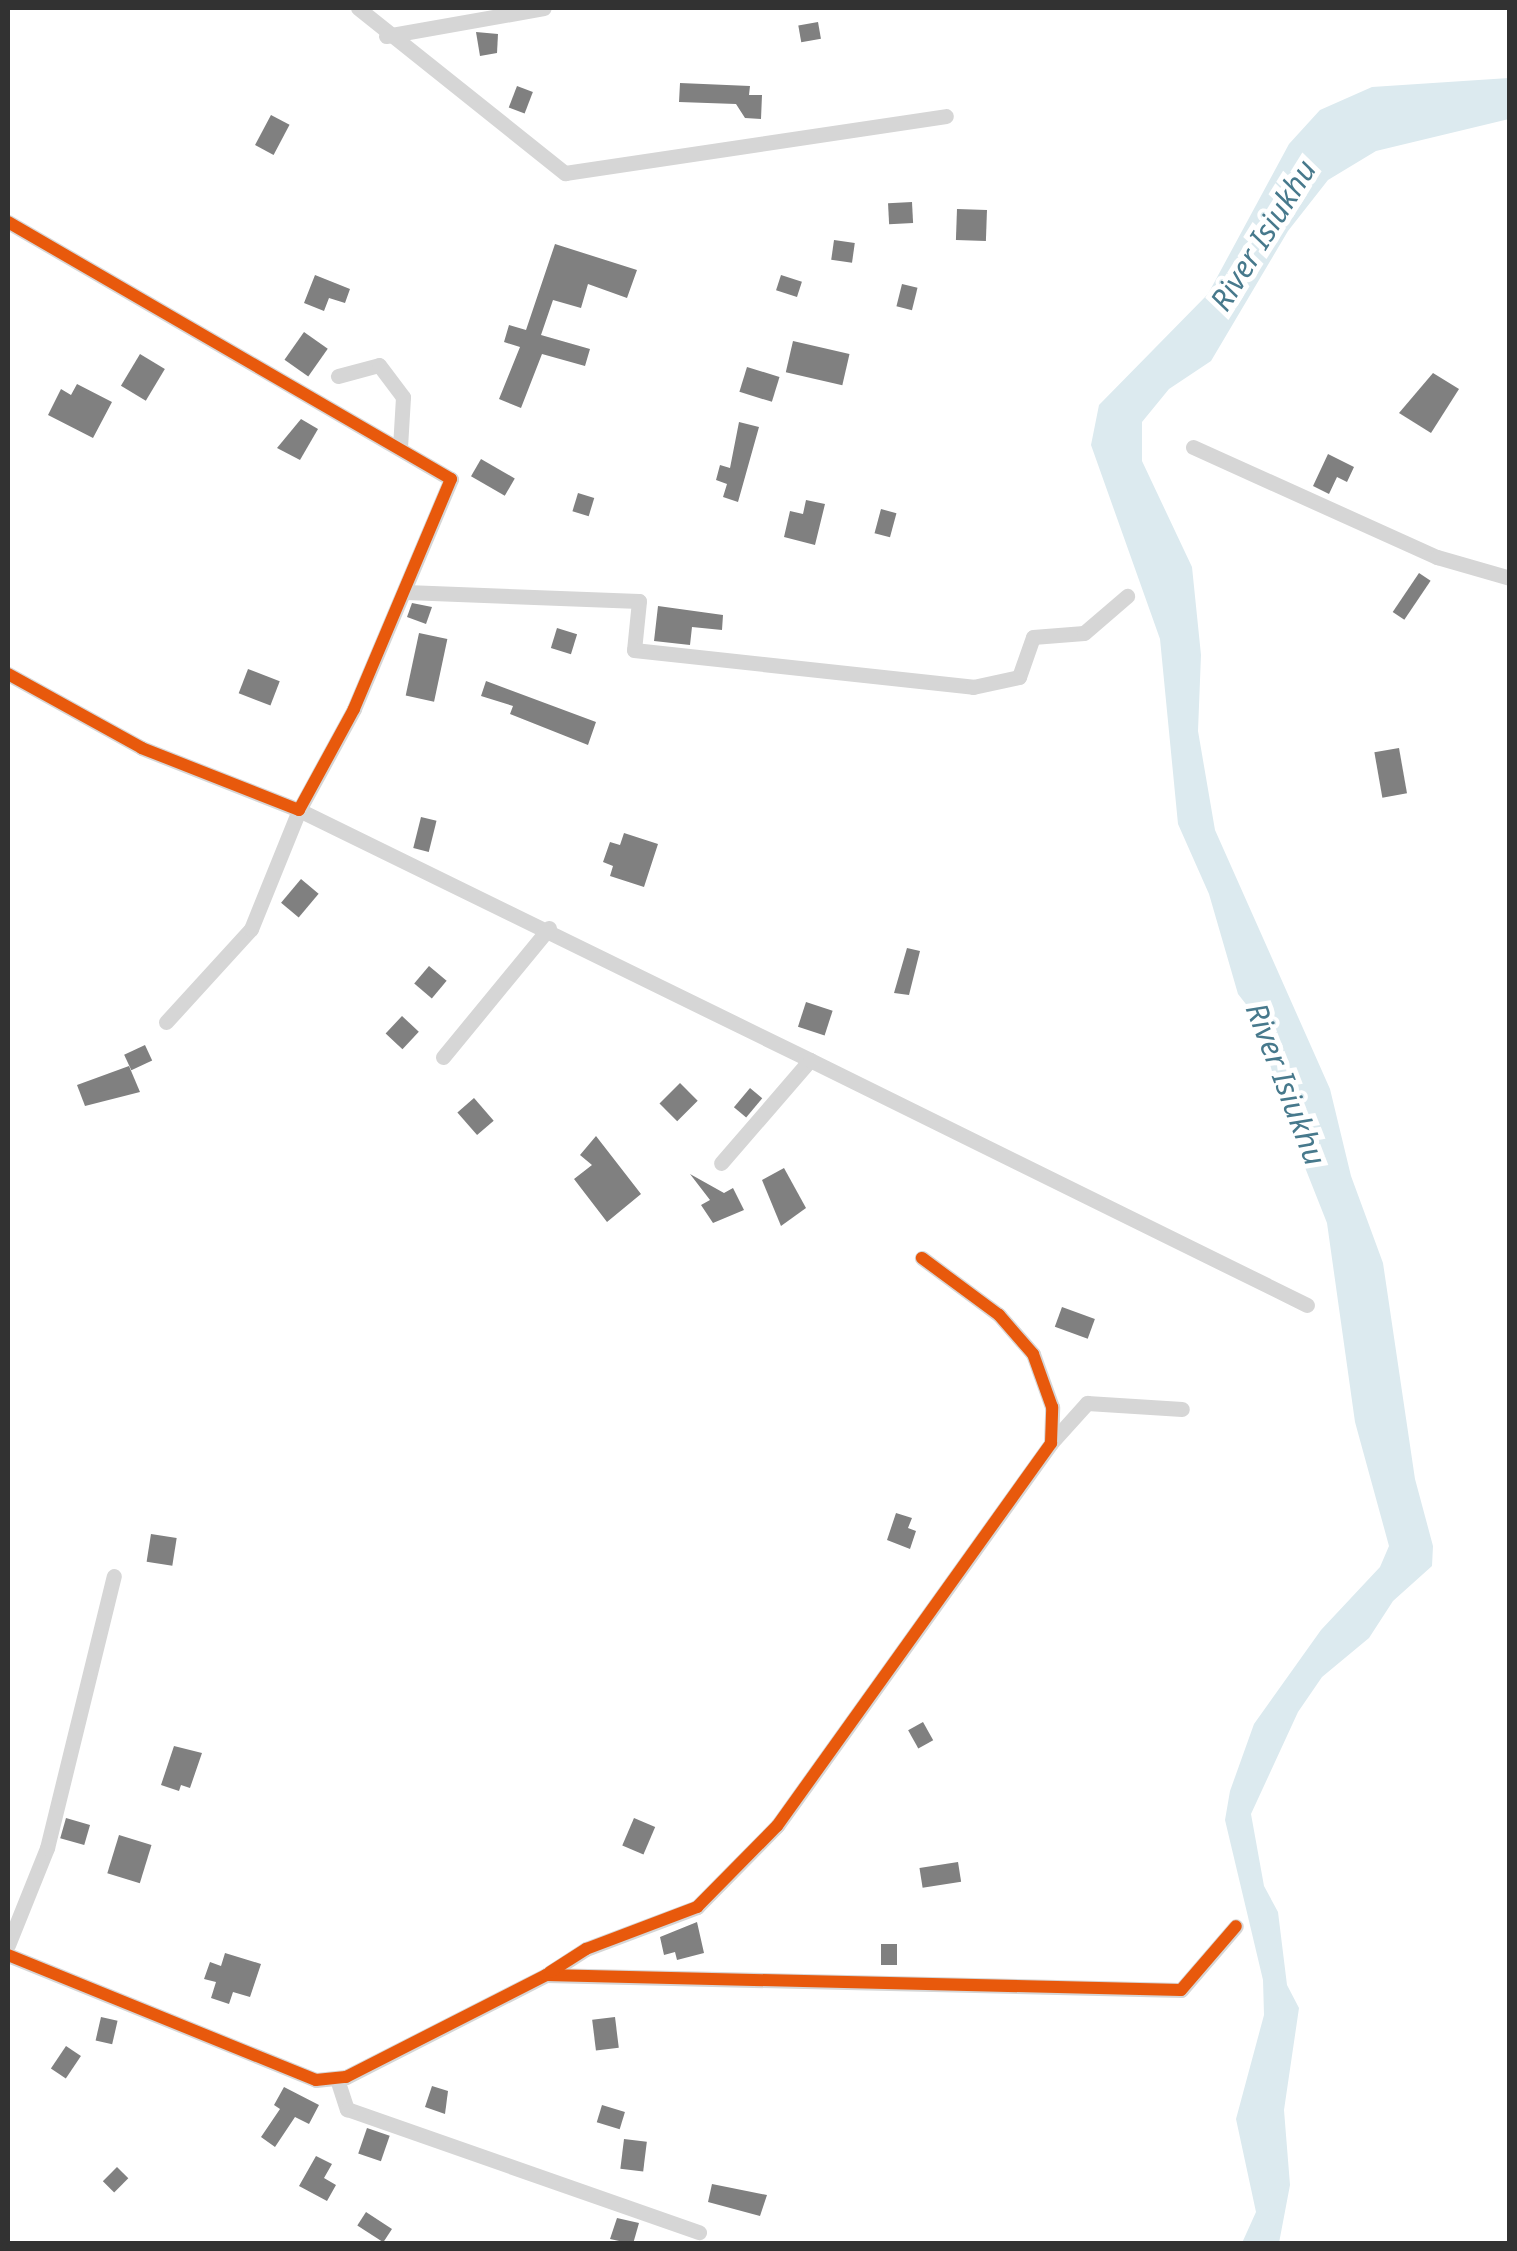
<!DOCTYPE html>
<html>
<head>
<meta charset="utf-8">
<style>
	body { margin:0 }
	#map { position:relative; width:1517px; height:2251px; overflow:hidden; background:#fff; font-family:"Noto Sans",sans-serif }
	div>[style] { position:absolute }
	.water>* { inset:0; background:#dceaef }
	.building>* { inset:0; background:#808080; transform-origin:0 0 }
	.minor>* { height:15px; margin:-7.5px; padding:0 7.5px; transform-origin:7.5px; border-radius:7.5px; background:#d6d6d6 }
	.cycleway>* { height:12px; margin:-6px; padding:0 6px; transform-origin:6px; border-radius:6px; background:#e8590c }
	span { translate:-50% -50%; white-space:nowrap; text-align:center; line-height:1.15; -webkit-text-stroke:10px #fff; paint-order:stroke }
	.water-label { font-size:30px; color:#47798c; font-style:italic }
	.frame { position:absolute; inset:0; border:10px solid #323232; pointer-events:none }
</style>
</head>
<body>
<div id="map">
	<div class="water">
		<div style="clip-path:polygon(1509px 78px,1509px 119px,1376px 151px,1328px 180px,1288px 231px,1211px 361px,1169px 389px,1142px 422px,1142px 461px,1192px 567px,1201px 655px,1198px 731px,1215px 830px,1330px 1089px,1351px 1176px,1383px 1263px,1415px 1479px,1433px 1546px,1432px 1566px,1393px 1601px,1369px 1638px,1322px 1677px,1298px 1712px,1251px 1814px,1264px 1886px,1278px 1912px,1287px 1985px,1299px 2008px,1284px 2110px,1290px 2185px,1279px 2243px,1242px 2243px,1256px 2212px,1236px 2119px,1264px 2015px,1263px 1980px,1225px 1820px,1230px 1791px,1254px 1724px,1321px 1630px,1380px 1567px,1389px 1546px,1355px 1422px,1327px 1223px,1287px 1122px,1256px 1017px,1238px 994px,1209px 894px,1178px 824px,1160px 639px,1091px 445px,1099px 405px,1208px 294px,1289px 144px,1320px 110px,1372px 87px)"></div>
	</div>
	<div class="building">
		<div style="left:818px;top:22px;width:17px;height:20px;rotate:80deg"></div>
		<div style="clip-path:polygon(476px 32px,498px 34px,497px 53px,480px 56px)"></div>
		<div style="clip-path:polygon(680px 83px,750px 86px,749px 95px,762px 95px,761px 119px,745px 118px,736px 104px,679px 102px)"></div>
		<div style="left:517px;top:86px;width:17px;height:23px;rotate:21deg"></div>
		<div style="left:271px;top:115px;width:21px;height:34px;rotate:28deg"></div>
		<div style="left:912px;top:202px;width:21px;height:24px;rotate:87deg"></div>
		<div style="left:957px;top:209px;width:30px;height:31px;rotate:2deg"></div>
		<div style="left:834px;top:240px;width:21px;height:20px;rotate:8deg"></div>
		<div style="clip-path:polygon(555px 244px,637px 270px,627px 298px,588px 284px,581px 308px,553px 300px,541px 335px,590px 349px,585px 366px,542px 354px,521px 408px,499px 399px,520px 347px,504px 342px,509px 325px,526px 330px)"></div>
		<div style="clip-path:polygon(315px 275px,350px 289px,345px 303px,329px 298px,324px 311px,304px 303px)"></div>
		<div style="left:781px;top:275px;width:22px;height:16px;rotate:18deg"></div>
		<div style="left:902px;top:284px;width:16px;height:23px;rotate:14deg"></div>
		<div style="left:304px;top:332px;width:29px;height:34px;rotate:35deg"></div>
		<div style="left:793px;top:341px;width:58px;height:32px;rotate:13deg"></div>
		<div style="left:140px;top:354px;width:29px;height:37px;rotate:31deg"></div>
		<div style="left:747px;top:367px;width:34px;height:26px;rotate:17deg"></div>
		<div style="clip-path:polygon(1433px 373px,1459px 389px,1431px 433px,1399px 413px)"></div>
		<div style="clip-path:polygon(77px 384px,112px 402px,93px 438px,48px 415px,61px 389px,71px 395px)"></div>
		<div style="clip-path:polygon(301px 419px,318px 429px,300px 460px,277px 448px)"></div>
		<div style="clip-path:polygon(739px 422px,759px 427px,738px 502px,723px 497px,727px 484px,716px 480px,720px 465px,730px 468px)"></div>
		<div style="clip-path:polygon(1328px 454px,1354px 467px,1347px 482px,1337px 477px,1329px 494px,1313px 486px)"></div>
		<div style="left:481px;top:459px;width:39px;height:20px;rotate:30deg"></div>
		<div style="left:578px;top:493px;width:17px;height:19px;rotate:17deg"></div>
		<div style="clip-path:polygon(806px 500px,825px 504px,815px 545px,784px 537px,790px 511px,803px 514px)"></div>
		<div style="left:881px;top:509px;width:16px;height:25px;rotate:15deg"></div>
		<div style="left:1419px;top:573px;width:14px;height:47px;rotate:34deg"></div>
		<div style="clip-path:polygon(412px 603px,432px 607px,426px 624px,407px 617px)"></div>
		<div style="clip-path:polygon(658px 606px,723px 615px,722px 630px,692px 627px,690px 645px,654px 641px)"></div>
		<div style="left:557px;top:628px;width:21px;height:21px;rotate:17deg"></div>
		<div style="left:419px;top:633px;width:29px;height:64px;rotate:12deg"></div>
		<div style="left:248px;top:669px;width:34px;height:26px;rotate:21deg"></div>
		<div style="clip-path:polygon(486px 681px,596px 722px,588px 745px,510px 714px,513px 706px,481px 696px)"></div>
		<div style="left:1399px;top:748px;width:46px;height:25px;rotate:80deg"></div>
		<div style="left:421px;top:817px;width:16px;height:32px;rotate:14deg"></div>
		<div style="clip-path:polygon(624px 833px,658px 844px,644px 887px,610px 876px,613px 866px,603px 862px,610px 842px,620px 845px)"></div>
		<div style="left:301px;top:879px;width:23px;height:31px;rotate:40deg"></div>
		<div style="clip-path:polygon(907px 948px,920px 951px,909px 995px,894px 993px)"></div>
		<div style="left:429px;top:966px;width:23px;height:23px;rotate:40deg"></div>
		<div style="left:806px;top:1002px;width:28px;height:26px;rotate:18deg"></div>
		<div style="left:402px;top:1016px;width:23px;height:24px;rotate:43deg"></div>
		<div style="left:145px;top:1045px;width:17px;height:23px;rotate:65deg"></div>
		<div style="clip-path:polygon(129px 1066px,140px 1092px,85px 1106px,77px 1085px)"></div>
		<div style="left:680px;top:1083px;width:25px;height:29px;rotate:45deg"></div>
		<div style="left:750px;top:1088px;width:16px;height:25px;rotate:40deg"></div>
		<div style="left:474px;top:1098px;width:30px;height:22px;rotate:49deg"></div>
		<div style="clip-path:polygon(596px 1136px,641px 1194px,607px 1222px,574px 1179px,592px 1165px,580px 1155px)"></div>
		<div style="clip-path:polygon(784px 1168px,806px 1208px,781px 1226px,762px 1180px)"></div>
		<div style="clip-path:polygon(690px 1174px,724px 1193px,733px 1188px,744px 1210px,713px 1223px,701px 1205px,710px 1200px)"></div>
		<div style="left:1062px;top:1307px;width:35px;height:21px;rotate:20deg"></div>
		<div style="clip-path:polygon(896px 1513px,912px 1518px,908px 1528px,916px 1531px,910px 1549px,887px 1540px)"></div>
		<div style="left:151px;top:1534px;width:26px;height:28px;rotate:9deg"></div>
		<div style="left:923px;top:1722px;width:21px;height:17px;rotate:61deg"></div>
		<div style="clip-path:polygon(174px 1746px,202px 1753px,190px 1788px,181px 1785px,179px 1791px,161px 1785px)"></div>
		<div style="left:66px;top:1818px;width:25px;height:21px;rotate:16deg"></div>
		<div style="left:634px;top:1818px;width:23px;height:30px;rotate:23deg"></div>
		<div style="left:119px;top:1835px;width:34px;height:40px;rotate:17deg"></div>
		<div style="left:958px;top:1862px;width:20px;height:39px;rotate:81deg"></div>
		<div style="clip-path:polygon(697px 1922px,704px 1953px,677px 1960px,675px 1952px,664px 1955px,660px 1937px)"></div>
		<div style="left:881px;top:1944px;width:16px;height:21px"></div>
		<div style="clip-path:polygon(225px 1953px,261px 1964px,250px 1997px,233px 1992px,229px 2004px,211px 1998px,216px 1982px,204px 1979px,210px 1962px,221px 1966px)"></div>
		<div style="left:101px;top:2017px;width:17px;height:24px;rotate:13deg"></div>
		<div style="left:615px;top:2017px;width:31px;height:23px;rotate:83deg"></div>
		<div style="left:66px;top:2046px;width:18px;height:27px;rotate:34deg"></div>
		<div style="clip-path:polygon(432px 2086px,448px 2091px,445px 2114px,425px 2107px)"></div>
		<div style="clip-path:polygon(284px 2087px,319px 2105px,309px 2124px,295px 2117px,275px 2147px,261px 2137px,280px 2109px,274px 2105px)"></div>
		<div style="left:602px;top:2105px;width:24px;height:18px;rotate:17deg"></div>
		<div style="left:367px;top:2128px;width:24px;height:27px;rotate:19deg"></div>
		<div style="left:624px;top:2139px;width:23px;height:30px;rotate:7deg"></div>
		<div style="clip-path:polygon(316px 2156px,332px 2164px,324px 2178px,336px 2185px,327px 2201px,299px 2186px)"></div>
		<div style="left:117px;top:2167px;width:16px;height:20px;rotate:45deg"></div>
		<div style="clip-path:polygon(712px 2184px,767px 2195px,760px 2216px,708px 2202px)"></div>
		<div style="left:366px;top:2212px;width:31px;height:16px;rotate:33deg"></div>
		<div style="clip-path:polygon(617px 2218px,639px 2223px,633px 2244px,610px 2239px)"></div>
	</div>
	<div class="minor">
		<div style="left:358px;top:8px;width:265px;rotate:38.6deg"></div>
		<div style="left:565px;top:173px;width:385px;rotate:-8.5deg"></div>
		<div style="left:386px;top:36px;width:160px;rotate:-10deg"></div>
		<div style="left:8px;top:222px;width:512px;rotate:30.12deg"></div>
		<div style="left:451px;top:479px;width:250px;rotate:112.9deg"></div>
		<div style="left:354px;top:709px;width:115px;rotate:118.6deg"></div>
		<div style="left:299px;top:810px;width:169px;rotate:-158.5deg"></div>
		<div style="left:142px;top:748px;width:153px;rotate:-151.1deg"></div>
		<div style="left:338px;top:376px;width:42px;rotate:-15deg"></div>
		<div style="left:379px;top:365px;width:40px;rotate:53deg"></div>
		<div style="left:403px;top:397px;width:51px;rotate:93.4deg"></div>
		<div style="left:1193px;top:447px;width:268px;rotate:24.3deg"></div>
		<div style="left:1437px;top:557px;width:76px;rotate:16deg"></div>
		<div style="left:406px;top:592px;width:233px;rotate:2.2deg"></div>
		<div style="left:639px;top:601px;width:49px;rotate:95.8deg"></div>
		<div style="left:634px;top:650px;width:341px;rotate:6.2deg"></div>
		<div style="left:973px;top:687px;width:47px;rotate:-12.3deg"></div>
		<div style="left:1019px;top:677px;width:42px;rotate:-70.7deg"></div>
		<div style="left:1033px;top:637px;width:51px;rotate:-4.5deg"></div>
		<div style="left:1084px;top:633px;width:57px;rotate:-40.7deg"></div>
		<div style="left:166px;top:1022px;width:126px;rotate:-47.6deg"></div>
		<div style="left:251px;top:929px;width:128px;rotate:-68deg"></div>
		<div style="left:299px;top:810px;width:569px;rotate:26.07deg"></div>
		<div style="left:810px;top:1060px;width:136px;rotate:130.8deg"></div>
		<div style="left:443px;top:1057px;width:167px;rotate:-50.6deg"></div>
		<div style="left:810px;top:1060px;width:554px;rotate:26.24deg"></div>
		<div style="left:1051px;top:1443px;width:54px;rotate:-48deg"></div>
		<div style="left:1087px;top:1403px;width:95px;rotate:3.6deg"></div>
		<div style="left:8px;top:1945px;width:105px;rotate:-68.1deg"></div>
		<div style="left:47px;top:1848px;width:280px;rotate:-76.2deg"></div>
		<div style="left:8px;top:1955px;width:332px;rotate:22.1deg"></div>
		<div style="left:316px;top:2080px;width:30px;rotate:-6deg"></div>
		<div style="left:346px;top:2077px;width:225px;rotate:-27deg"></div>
		<div style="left:546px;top:1975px;width:635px;rotate:1.35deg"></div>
		<div style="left:1181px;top:1990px;width:84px;rotate:-49.3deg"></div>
		<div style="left:549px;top:1973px;width:44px;rotate:-33deg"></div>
		<div style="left:586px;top:1949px;width:119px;rotate:-20.7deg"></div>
		<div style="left:697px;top:1907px;width:114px;rotate:-45.4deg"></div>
		<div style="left:777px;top:1826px;width:471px;rotate:-54.4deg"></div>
		<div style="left:1051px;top:1443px;width:36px;rotate:-88deg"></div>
		<div style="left:1052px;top:1407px;width:56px;rotate:-109.7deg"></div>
		<div style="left:1033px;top:1354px;width:52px;rotate:-131.1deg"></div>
		<div style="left:999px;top:1315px;width:96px;rotate:-143.5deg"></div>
		<div style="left:337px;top:2079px;width:32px;rotate:72deg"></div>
		<div style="left:347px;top:2109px;width:373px;rotate:19.3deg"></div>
	</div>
	<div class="cycleway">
		<div style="left:8px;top:222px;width:512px;rotate:30.12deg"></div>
		<div style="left:451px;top:479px;width:250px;rotate:112.9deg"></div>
		<div style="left:354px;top:709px;width:115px;rotate:118.6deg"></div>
		<div style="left:299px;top:810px;width:169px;rotate:-158.5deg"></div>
		<div style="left:142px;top:748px;width:153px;rotate:-151.1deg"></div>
		<div style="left:8px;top:1955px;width:332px;rotate:22.1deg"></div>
		<div style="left:316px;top:2080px;width:30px;rotate:-6deg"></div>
		<div style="left:346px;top:2077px;width:225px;rotate:-27deg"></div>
		<div style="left:546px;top:1975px;width:635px;rotate:1.35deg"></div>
		<div style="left:1181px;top:1990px;width:84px;rotate:-49.3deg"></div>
		<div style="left:550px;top:1972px;width:43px;rotate:-32.6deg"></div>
		<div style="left:586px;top:1949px;width:119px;rotate:-20.7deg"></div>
		<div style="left:697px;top:1907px;width:114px;rotate:-45.4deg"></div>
		<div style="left:777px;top:1826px;width:471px;rotate:-54.4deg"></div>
		<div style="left:1051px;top:1443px;width:36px;rotate:-88deg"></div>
		<div style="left:1052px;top:1407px;width:56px;rotate:-109.7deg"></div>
		<div style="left:1033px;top:1354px;width:52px;rotate:-131.1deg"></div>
		<div style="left:999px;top:1315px;width:96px;rotate:-143.5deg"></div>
	</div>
	<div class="water-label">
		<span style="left:1263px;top:235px;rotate:-58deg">River Isiukhu</span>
		<span style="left:1286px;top:1084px;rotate:69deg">River Isiukhu</span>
	</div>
	<div class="frame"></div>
</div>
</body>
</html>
